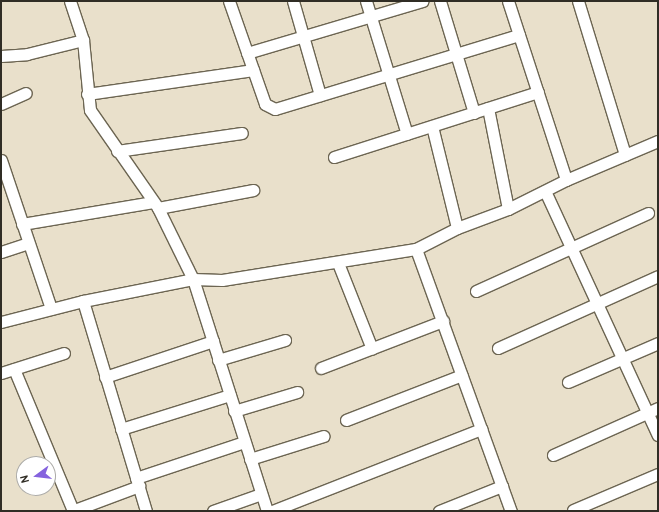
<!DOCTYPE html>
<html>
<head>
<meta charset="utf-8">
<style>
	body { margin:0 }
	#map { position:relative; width:659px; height:512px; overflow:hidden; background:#e9e0cb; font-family:Overpass,sans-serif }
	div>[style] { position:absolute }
	.roads { filter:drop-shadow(1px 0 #6c6552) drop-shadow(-1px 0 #6c6552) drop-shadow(0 1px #6c6552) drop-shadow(0 -1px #6c6552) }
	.street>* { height:11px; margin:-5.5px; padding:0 5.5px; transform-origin:5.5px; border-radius:5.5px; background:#fff }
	span { translate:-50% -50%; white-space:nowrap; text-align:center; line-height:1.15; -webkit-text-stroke:4px #fff; paint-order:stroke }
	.frame { position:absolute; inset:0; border:2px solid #302d25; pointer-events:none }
	.north { position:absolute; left:16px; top:456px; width:40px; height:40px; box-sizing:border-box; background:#fff; border:1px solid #acaba8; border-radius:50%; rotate:255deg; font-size:11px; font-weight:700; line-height:16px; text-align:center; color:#302d25 }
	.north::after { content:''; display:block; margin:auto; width:14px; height:18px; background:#8563de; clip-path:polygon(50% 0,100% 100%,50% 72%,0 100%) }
</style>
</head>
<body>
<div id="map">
	<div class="roads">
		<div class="street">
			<div style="left:70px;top:1px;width:41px;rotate:71.6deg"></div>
			<div style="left:83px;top:40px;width:70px;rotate:84.3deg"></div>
			<div style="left:90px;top:110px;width:119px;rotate:55.2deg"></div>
			<div style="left:158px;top:208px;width:79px;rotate:63.8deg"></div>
			<div style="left:193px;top:279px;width:244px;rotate:72.3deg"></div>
			<div style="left:229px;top:1px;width:109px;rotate:70.7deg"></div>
			<div style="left:265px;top:104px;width:11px;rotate:27deg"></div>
			<div style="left:275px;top:109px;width:255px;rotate:-16.9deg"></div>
			<div style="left:293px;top:1px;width:98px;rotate:74deg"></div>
			<div style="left:366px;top:1px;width:139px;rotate:72.9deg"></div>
			<div style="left:440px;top:1px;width:117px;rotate:73.1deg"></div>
			<div style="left:508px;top:1px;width:188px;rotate:72deg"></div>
			<div style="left:578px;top:1px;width:161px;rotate:73deg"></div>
			<div style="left:247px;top:53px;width:183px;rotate:-16.5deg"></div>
			<div style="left:1px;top:56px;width:26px;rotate:-4deg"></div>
			<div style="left:27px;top:54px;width:58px;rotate:-14deg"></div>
			<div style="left:87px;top:94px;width:168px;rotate:-8.2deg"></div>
			<div style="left:1px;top:104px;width:27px;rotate:-24deg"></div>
			<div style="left:488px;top:108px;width:103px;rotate:78.8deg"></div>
			<div style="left:432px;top:126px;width:105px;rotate:76.2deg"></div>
			<div style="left:117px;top:151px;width:126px;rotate:-8.2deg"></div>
			<div style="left:334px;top:157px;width:214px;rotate:-17.7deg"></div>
			<div style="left:1px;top:160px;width:157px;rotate:71.4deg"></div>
			<div style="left:545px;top:191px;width:269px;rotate:65.2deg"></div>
			<div style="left:158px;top:208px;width:97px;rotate:-10.7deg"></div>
			<div style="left:22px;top:224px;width:133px;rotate:-9.5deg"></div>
			<div style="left:416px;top:249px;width:279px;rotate:70.1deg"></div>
			<div style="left:1px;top:252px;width:28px;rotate:-18deg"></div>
			<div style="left:338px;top:263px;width:92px;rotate:68.4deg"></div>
			<div style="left:476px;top:291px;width:189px;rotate:-24.4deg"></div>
			<div style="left:83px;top:301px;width:219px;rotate:73.3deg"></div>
			<div style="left:1px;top:322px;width:85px;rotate:-14.4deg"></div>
			<div style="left:83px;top:301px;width:112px;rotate:-11.3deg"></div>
			<div style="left:193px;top:279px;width:29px;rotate:2deg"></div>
			<div style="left:222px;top:280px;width:196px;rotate:-9.1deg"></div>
			<div style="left:416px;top:249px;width:46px;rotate:-27.1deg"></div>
			<div style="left:457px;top:228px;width:54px;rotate:-20.4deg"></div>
			<div style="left:508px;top:209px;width:65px;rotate:-26.6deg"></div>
			<div style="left:566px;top:180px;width:100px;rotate:-23deg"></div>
			<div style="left:498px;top:348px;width:175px;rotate:-24.2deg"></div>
			<div style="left:218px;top:360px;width:70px;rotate:-16.6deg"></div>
			<div style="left:321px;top:368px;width:131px;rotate:-21.1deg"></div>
			<div style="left:14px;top:369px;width:154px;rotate:67.4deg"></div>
			<div style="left:1px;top:373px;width:66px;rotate:-17.6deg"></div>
			<div style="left:105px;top:377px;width:114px;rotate:-18.4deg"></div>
			<div style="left:568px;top:382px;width:98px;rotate:-23.4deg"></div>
			<div style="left:234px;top:411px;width:66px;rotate:-16.8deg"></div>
			<div style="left:346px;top:420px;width:124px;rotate:-21.2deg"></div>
			<div style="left:121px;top:429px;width:114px;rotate:-17.3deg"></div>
			<div style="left:553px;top:455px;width:115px;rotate:-24.1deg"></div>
			<div style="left:250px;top:459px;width:77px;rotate:-17.3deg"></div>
			<div style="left:136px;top:478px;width:114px;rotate:-18.4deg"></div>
			<div style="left:573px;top:510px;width:92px;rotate:-23deg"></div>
			<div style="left:72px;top:511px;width:72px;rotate:-20.5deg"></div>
			<div style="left:213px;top:511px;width:51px;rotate:-19.5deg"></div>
			<div style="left:272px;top:511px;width:225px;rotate:-21.4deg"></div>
			<div style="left:439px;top:511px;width:68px;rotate:-21.6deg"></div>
		</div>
	</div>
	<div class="frame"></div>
	<div class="north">N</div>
</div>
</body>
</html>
